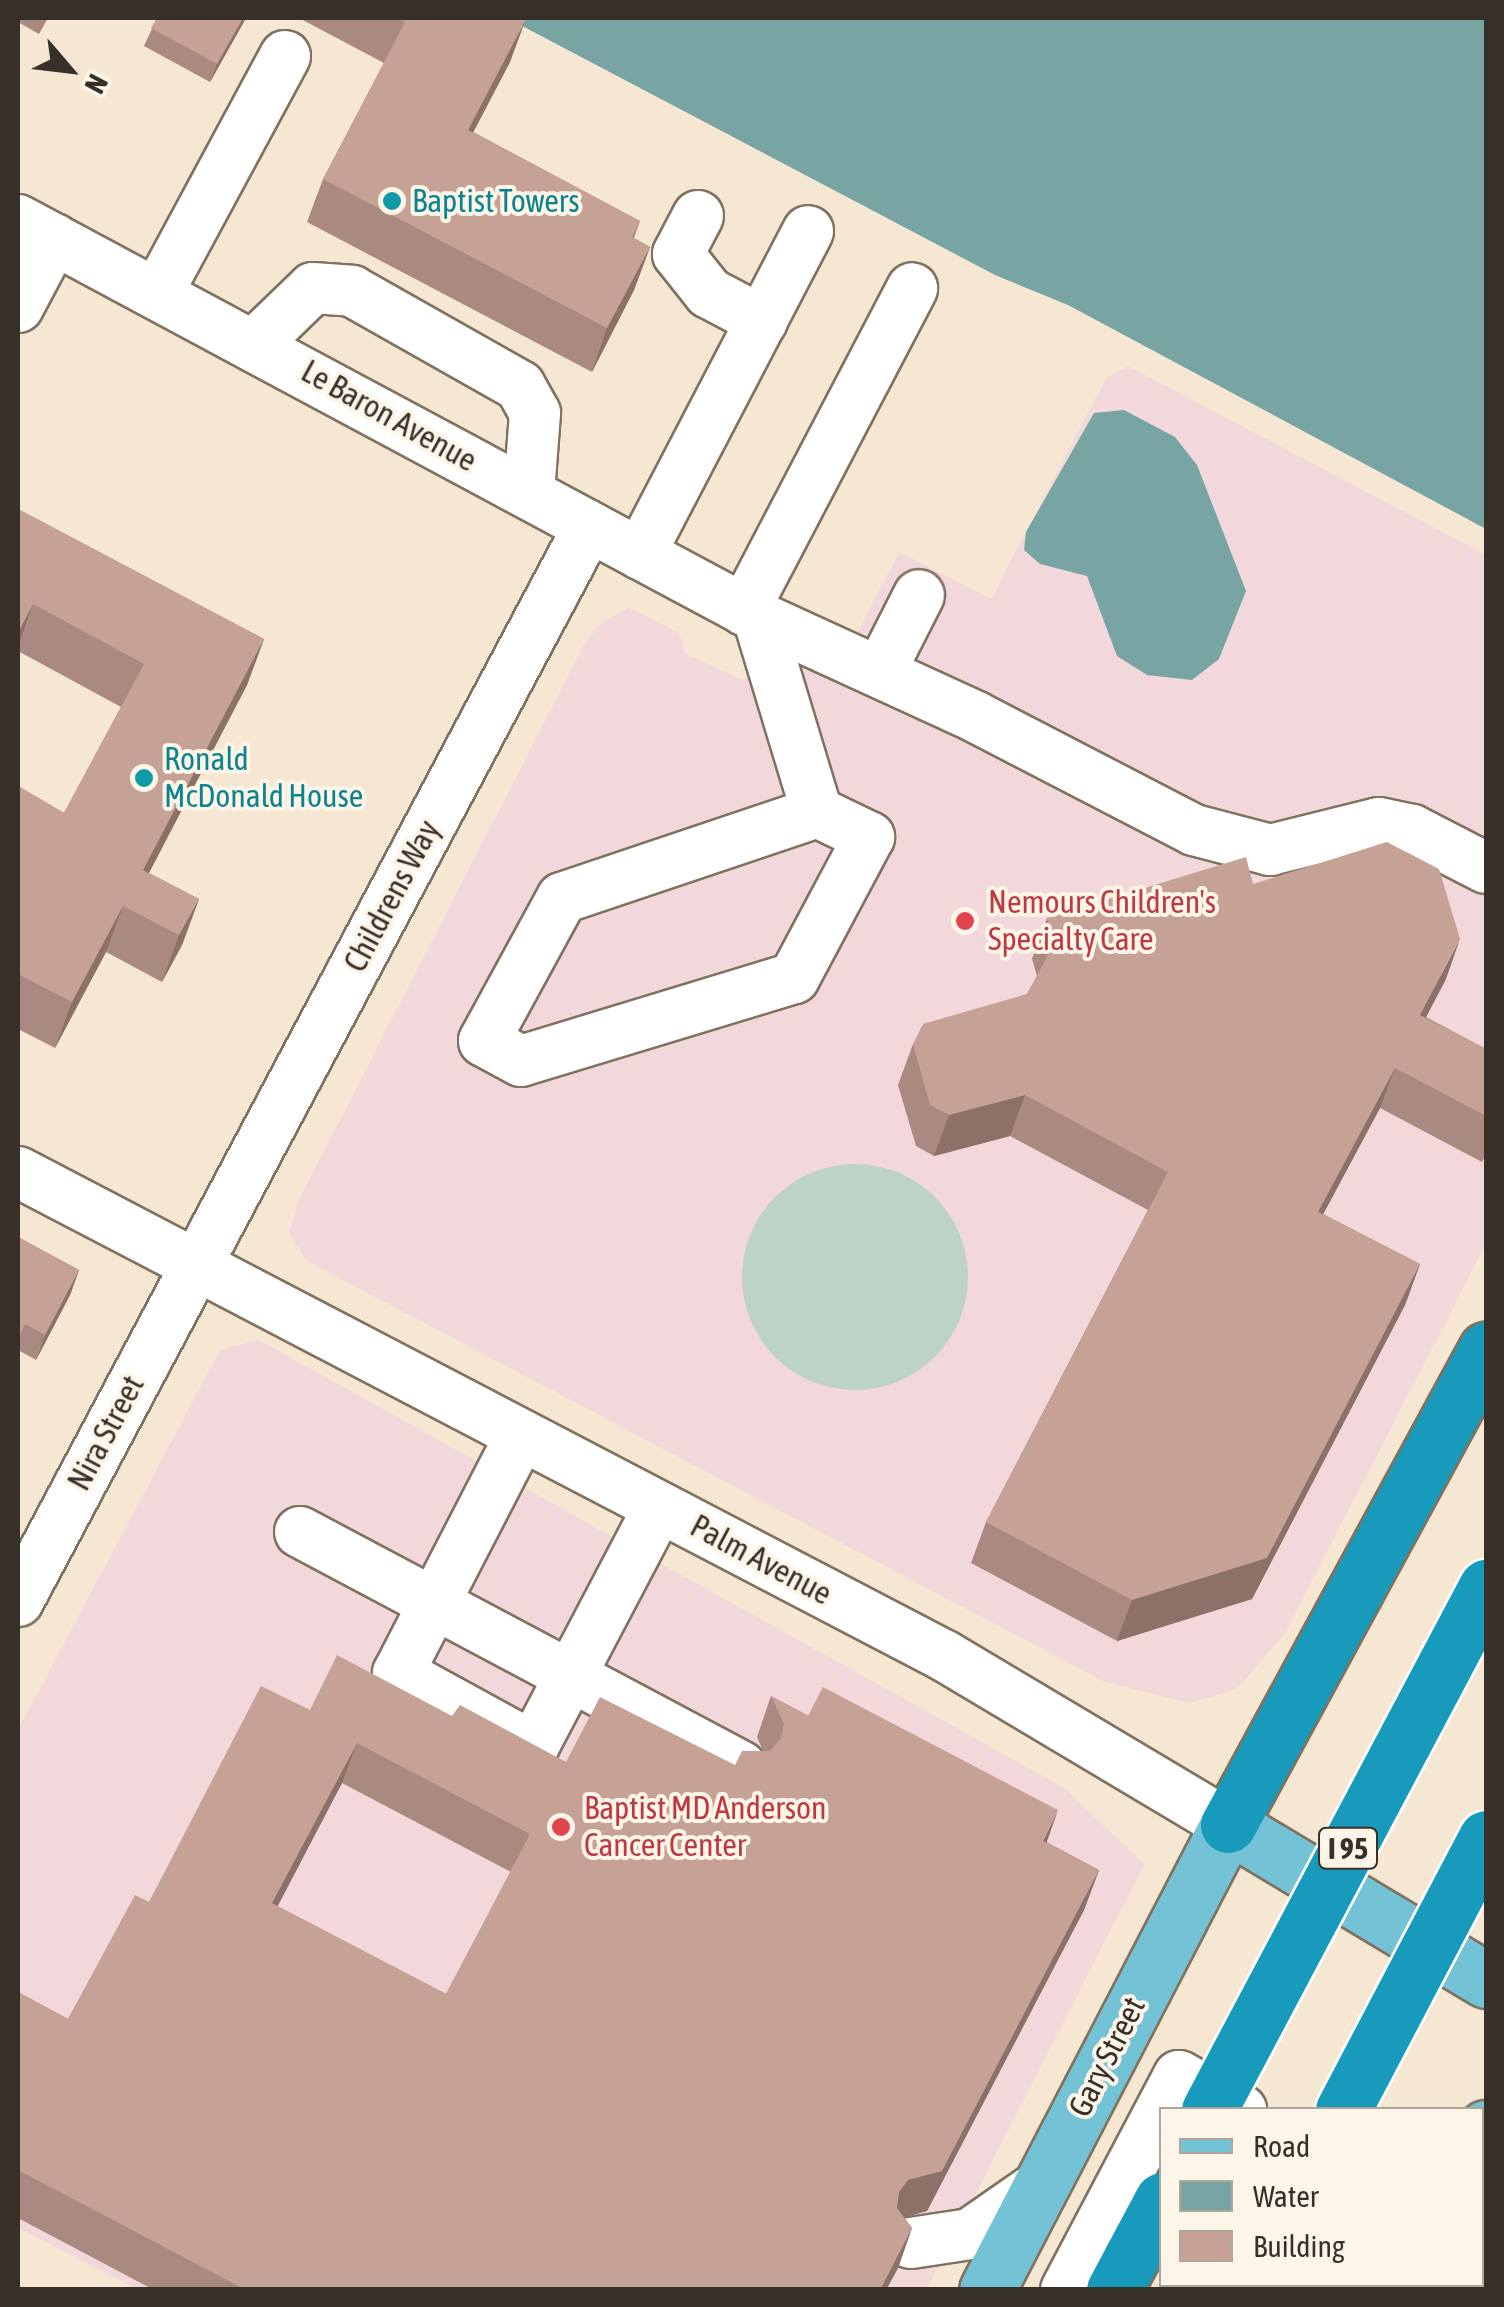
<!DOCTYPE html>
<html>
<head>
<meta charset="utf-8">
<style>
	body { margin:0 }
	#map { position:relative; width:1504px; height:2307px; overflow:hidden; background:#f6e7d2; font-family:"Asap Condensed",sans-serif }
	div>[style] { position:absolute }
	.medical>* { inset:0; background:#f2d8da }
	.green>* { inset:0; background:#bdd3c7 }
	.round { border-radius:50% }
	.water>* { inset:0; background:#78a4a4 }
	.roads { filter:drop-shadow(2px 0 #807260) drop-shadow(-2px 0 #807260) drop-shadow(0 2px #807260) drop-shadow(0 -2px #807260) }
	.minor>* { height:50px; margin:-25px; padding:0 25px; transform-origin:25px; border-radius:25px; background:#fff }
	.major>* { height:55px; margin:-27.5px; padding:0 27.5px; transform-origin:27.5px; border-radius:27.5px; background:#74c2d6 }
	.highway>* { height:55px; margin:-27.5px; padding:0 27.5px; transform-origin:27.5px; border-radius:27.5px; background:#179abb }
	.bridges { filter:drop-shadow(2px 0 #fff) drop-shadow(-2px 0 #fff) drop-shadow(0 2px #fff) drop-shadow(0 -2px #fff) }
	.highway-bridge>* { height:55px; margin:-27.5px; padding:0 27.5px; transform-origin:27.5px; border-radius:27.5px; background:#179abb }
	.wall>* { inset:0; background:#aa8a80 }
	.shaded-wall>* { inset:0; background:#8b7168 }
	.building>* { inset:0; background:#c6a195 }
	.dots>* { width:28px; height:28px; translate:-50% -50%; box-sizing:border-box; border:5px solid #fef5e9; border-radius:50% }
	span { translate:-50% -50%; white-space:nowrap; text-align:center; line-height:1.15; -webkit-text-stroke:8px #fef5e9; paint-order:stroke }
	.shield-label span { padding:2px 8px; background:#fef5e9; border:2px solid; border-radius:8px; -webkit-text-stroke-width:0 }
	.shield-label { font-size:30px; color:#363029; font-weight:700 }
	.culture-label { font-size:32px; color:#0d838f }
	.left { translate:0 -50%; text-align:left }
	.street-label { font-size:32px; color:#363029 }
	.health-label { font-size:32px; color:#be3a42 }
	.frame { position:absolute; inset:0; border:20px solid #363029; pointer-events:none }
	.legend { position:absolute; left:1159px; top:2107px; width:325px; height:180px; box-sizing:border-box; background:#fef5e9; border:2px solid #aea69c; margin:0; padding:12px 18px; list-style:none; font-size:30px; color:#363029 }
	.legend li { display:flex; align-items:center; gap:20px; height:50px }
	.legend b { width:50px; border:2px solid #aea69c }
	.north { position:absolute; left:20px; top:20px; width:100px; height:100px; -webkit-text-stroke:8px #fef5e9; paint-order:stroke; rotate:118deg; font-size:28px; font-weight:700; line-height:40px; text-align:center; color:#363029 }
	.north::after { content:''; display:block; margin:auto; width:35px; height:45px; background:#363029; clip-path:polygon(50% 0,100% 100%,50% 72%,0 100%) }
</style>
</head>
<body>
<div id="map">
	<div class="medical">
		<div style="clip-path:polygon(1128px 366px,1486px 555px,1486px 1244px,1285px 1633px,1237px 1689px,1189px 1703px,1103px 1681px,307px 1261px,289px 1234px,299px 1200px,586px 641px,601px 624px,629px 607px,679px 633px,686px 654px,741px 679px,815px 665px,835px 675px,899px 552px,991px 599px,1106px 378px)"></div>
		<div style="clip-path:polygon(259px 1340px,1066px 1789px,1144px 1865px,927px 2289px,137px 2289px,18px 2228px,18px 1730px,220px 1350px)"></div>
	</div>
	<div class="green">
		<div class="round" style="left:742px;top:1164px;width:226px;height:226px"></div>
	</div>
	<div class="water">
		<div style="clip-path:polygon(507px 18px,1486px 18px,1486px 529px,1068px 305px,995px 275px)"></div>
		<div style="clip-path:polygon(1124px 410px,1175px 437px,1197px 465px,1246px 591px,1219px 659px,1192px 680px,1147px 675px,1117px 656px,1087px 576px,1040px 564px,1024px 550px,1026px 532px,1094px 413px)"></div>
	</div>
	<div class="roads">
		<div class="minor">
			<div style="left:698px;top:216px;width:43px;rotate:117.8deg"></div>
			<div style="left:678px;top:254px;width:50px;rotate:51.5deg"></div>
			<div style="left:709px;top:293px;width:60px;rotate:27.8deg"></div>
			<div style="left:18px;top:220px;width:840px;rotate:28.21deg"></div>
			<div style="left:758px;top:617px;width:238px;rotate:24.6deg"></div>
			<div style="left:974px;top:716px;width:248px;rotate:27.4deg"></div>
			<div style="left:1194px;top:830px;width:79px;rotate:14.7deg"></div>
			<div style="left:1270px;top:850px;width:112px;rotate:-13.9deg"></div>
			<div style="left:1379px;top:823px;width:34px;rotate:12deg"></div>
			<div style="left:1412px;top:830px;width:83px;rotate:27.2deg"></div>
			<div style="left:158px;top:292px;width:268px;rotate:-61.7deg"></div>
			<div style="left:18px;top:307px;width:77px;rotate:-62.1deg"></div>
			<div style="left:256px;top:343px;width:79px;rotate:-44deg"></div>
			<div style="left:313px;top:288px;width:39px;rotate:4deg"></div>
			<div style="left:352px;top:291px;width:193px;rotate:29.5deg"></div>
			<div style="left:520px;top:386px;width:31px;rotate:61deg"></div>
			<div style="left:535px;top:413px;width:80px;rotate:94.3deg"></div>
			<div style="left:640px;top:554px;width:364px;rotate:-62.5deg"></div>
			<div style="left:744px;top:610px;width:363px;rotate:-62.4deg"></div>
			<div style="left:758px;top:617px;width:204px;rotate:73.2deg"></div>
			<div style="left:817px;top:812px;width:58px;rotate:25.7deg"></div>
			<div style="left:869px;top:837px;width:160px;rotate:118deg"></div>
			<div style="left:794px;top:978px;width:285px;rotate:163.1deg"></div>
			<div style="left:521px;top:1061px;width:42px;rotate:-151.6deg"></div>
			<div style="left:484px;top:1041px;width:163px;rotate:-61.4deg"></div>
			<div style="left:562px;top:898px;width:269px;rotate:-18.6deg"></div>
			<div style="left:880px;top:672px;width:86px;rotate:-63.1deg"></div>
			<div style="left:18px;top:1172px;width:1046px;rotate:27.57deg"></div>
			<div style="left:945px;top:1656px;width:330px;rotate:30.8deg"></div>
			<div style="left:521px;top:1435px;width:268px;rotate:117.3deg"></div>
			<div style="left:398px;top:1673px;width:154px;rotate:28.7deg"></div>
			<div style="left:533px;top:1747px;width:271px;rotate:-62.3deg"></div>
			<div style="left:300px;top:1532px;width:499px;rotate:28deg"></div>
			<div style="left:18px;top:1601px;width:1217px;rotate:-62.02deg"></div>
			<div style="left:911px;top:2243px;width:60px;rotate:-8.7deg"></div>
			<div style="left:970px;top:2234px;width:88px;rotate:-34.8deg"></div>
			<div style="left:1066px;top:2290px;width:242px;rotate:-62.2deg"></div>
			<div style="left:1179px;top:2076px;width:71px;rotate:28.7deg"></div>
			<div style="left:1287px;top:2290px;width:6px;rotate:-72deg"></div>
		</div>
		<div class="major">
			<div style="left:1482px;top:2137px;width:10px;rotate:-66deg"></div>
			<div style="left:987px;top:2290px;width:524px;rotate:-62.6deg"></div>
			<div style="left:1228px;top:1825px;width:301px;rotate:31deg"></div>
			<div style="left:1400px;top:2290px;width:7px;rotate:-63deg"></div>
		</div>
		<div class="highway">
			<div style="left:1228px;top:1825px;width:541px;rotate:-61.49deg"></div>
			<div style="left:1114px;top:2290px;width:102px;rotate:-61.9deg"></div>
			<div style="left:1247px;top:2290px;width:7px;rotate:-63deg"></div>
		</div>
	</div>
	<div class="bridges">
		<div class="highway-bridge">
			<div style="left:1209px;top:2110px;width:592px;rotate:-62.09deg"></div>
			<div style="left:1343px;top:2110px;width:307px;rotate:-62.3deg"></div>
		</div>
	</div>
	<div class="wall">
		<div style="clip-path:polygon(18px 18px,48px 18px,39px 34px,18px 22px)"></div>
		<div style="clip-path:polygon(157px 18px,246px 18px,210px 82px,144px 46px)"></div>
		<div style="clip-path:polygon(299px 18px,523px 18px,510px 62px,473px 132px,640px 221px,634px 238px,650px 247px,634px 290px,592px 372px,307px 222px,323px 179px,384px 63px)"></div>
		<div style="clip-path:polygon(18px 509px,264px 639px,247px 685px,149px 873px,199px 899px,182px 945px,162px 982px,106px 952px,55px 1048px,18px 1029px,18px 786px,64px 813px,121px 707px,18px 651px)"></div>
		<div style="clip-path:polygon(1253px 884px,1446px 979px,1426px 1017px,1486px 1049px,1486px 1154px,1482px 1162px,1380px 1108px,1323px 1214px,1420px 1264px,1405px 1305px,1252px 1599px,1117px 1641px,971px 1563px,986px 1522px,1148px 1210px,1010px 1136px,934px 1156px,916px 1146px,898px 1085px,913px 1044px,1027px 994px,1037px 976px,1032px 959px,1047px 918px)"></div>
		<div style="clip-path:polygon(18px 1237px,79px 1270px,70px 1295px,36px 1360px,18px 1350px)"></div>
		<div style="clip-path:polygon(evenodd,771px 1696px,1099px 1870px,1084px 1910px,927px 2211px,904px 2217px,912px 2228px,898px 2268px,886px 2290px,154px 2290px,18px 2218px,18px 1992px,68px 2019px,149px 1902px,310px 1710px,452px 1716px,566px 1762px,735px 1765px,763px 1751px,757px 1737px,771px 1696px,342px 1783px,511px 1872px,446px 1994px,277px 1906px,342px 1783px)"></div>
	</div>
	<div class="shaded-wall">
		<div style="clip-path:polygon(243px 18px,246px 18px,210px 82px,217px 64px)"></div>
		<div style="clip-path:polygon(526px 19px,510px 62px,452px 173px,468px 130px)"></div>
		<div style="clip-path:polygon(650px 247px,634px 290px,592px 372px,607px 328px)"></div>
		<div style="clip-path:polygon(33px 604px,18px 646px,18px 633px)"></div>
		<div style="clip-path:polygon(264px 639px,247px 685px,130px 909px,143px 870px)"></div>
		<div style="clip-path:polygon(199px 899px,182px 945px,162px 982px,179px 935px)"></div>
		<div style="clip-path:polygon(123px 906px,106px 952px,55px 1048px,72px 1002px)"></div>
		<div style="clip-path:polygon(1460px 939px,1446px 979px,1406px 1055px,1420px 1015px)"></div>
		<div style="clip-path:polygon(1395px 1068px,1380px 1108px,1303px 1252px,1318px 1212px)"></div>
		<div style="clip-path:polygon(1025px 1095px,1010px 1136px,934px 1156px,949px 1115px)"></div>
		<div style="clip-path:polygon(1420px 1264px,1405px 1305px,1252px 1599px,1117px 1641px,1132px 1600px)"></div>
		<div style="clip-path:polygon(79px 1270px,70px 1295px,36px 1360px,45px 1335px)"></div>
		<div style="clip-path:polygon(357px 1743px,342px 1783px,258px 1944px,272px 1903px)"></div>
		<div style="clip-path:polygon(1058px 1810px,1044px 1850px,1043px 1841px)"></div>
		<div style="clip-path:polygon(1099px 1870px,1084px 1910px,927px 2211px,894px 2220px,899px 2192px)"></div>
		<div style="clip-path:polygon(912px 2228px,898px 2268px,886px 2290px,880px 2290px)"></div>
	</div>
	<div class="building">
		<div style="clip-path:polygon(157px 18px,243px 18px,217px 64px,151px 28px)"></div>
		<div style="clip-path:polygon(396px 18px,523px 18px,526px 19px,468px 130px,640px 221px,632px 237px,650px 247px,607px 328px,323px 179px,405px 22px)"></div>
		<div style="clip-path:polygon(18px 509px,264px 639px,143px 870px,199px 899px,179px 935px,123px 906px,72px 1002px,18px 974px,18px 786px,64px 813px,144px 664px,33px 604px,18px 633px)"></div>
		<div style="clip-path:polygon(1387px 842px,1439px 869px,1460px 939px,1420px 1015px,1486px 1049px,1486px 1116px,1395px 1068px,1318px 1212px,1420px 1264px,1267px 1558px,1132px 1600px,986px 1522px,1168px 1172px,1025px 1095px,949px 1115px,930px 1105px,913px 1044px,923px 1024px,1027px 994px,1054px 944px,1047px 918px,1246px 857px,1253px 884px)"></div>
		<div style="clip-path:polygon(18px 1237px,79px 1270px,45px 1335px,25px 1324px,18px 1340px)"></div>
		<div style="clip-path:polygon(evenodd,337px 1655px,452px 1716px,460px 1705px,566px 1762px,600px 1697px,735px 1765px,742px 1751px,770px 1751px,781px 1738px,784px 1724px,771px 1696px,808px 1716px,823px 1687px,1058px 1810px,1043px 1841px,1099px 1870px,942px 2171px,908px 2180px,899px 2192px,897px 2208px,912px 2228px,880px 2290px,246px 2290px,18px 2170px,18px 1992px,68px 2019px,135px 1895px,149px 1902px,261px 1686px,310px 1710px,337px 1655px,357px 1743px,530px 1834px,446px 1994px,272px 1903px,357px 1743px)"></div>
	</div>
	<div class="dots">
		<div style="left:392px;top:201px;background:#0f9aa8"></div>
		<div style="left:144px;top:778px;background:#0f9aa8"></div>
		<div style="left:965px;top:921px;background:#e0444e"></div>
		<div style="left:561px;top:1827px;background:#e0444e"></div>
	</div>
	<div class="shield-label">
		<span style="left:1348px;top:1848px">I 95</span>
	</div>
	<div class="culture-label">
		<span class="left" style="left:412px;top:201px">Baptist Towers</span>
		<span class="left" style="left:164px;top:778px">Ronald<br>McDonald House</span>
	</div>
	<div class="street-label">
		<span style="left:389px;top:416px;rotate:29deg">Le Baron Avenue</span>
		<span style="left:392px;top:896px;rotate:-62deg">Childrens Way</span>
		<span style="left:106px;top:1433px;rotate:-62deg">Nira Street</span>
		<span style="left:761px;top:1560px;rotate:28deg">Palm Avenue</span>
		<span style="left:1107px;top:2057px;rotate:-63deg">Gary Street</span>
	</div>
	<div class="health-label">
		<span class="left" style="left:988px;top:921px">Nemours Children's<br>Specialty Care</span>
		<span class="left" style="left:584px;top:1827px">Baptist MD Anderson<br>Cancer Center</span>
	</div>
	<div class="frame"></div>
	<ul class="legend">
	<li><b style="height:12px;background:#74c2d6"></b>Road</li>
	<li><b style="height:28px;background:#78a4a4"></b>Water</li>
	<li><b style="height:28px;background:#c6a195"></b>Building</li>
	</ul>
	<div class="north">N</div>
</div>
</body>
</html>
